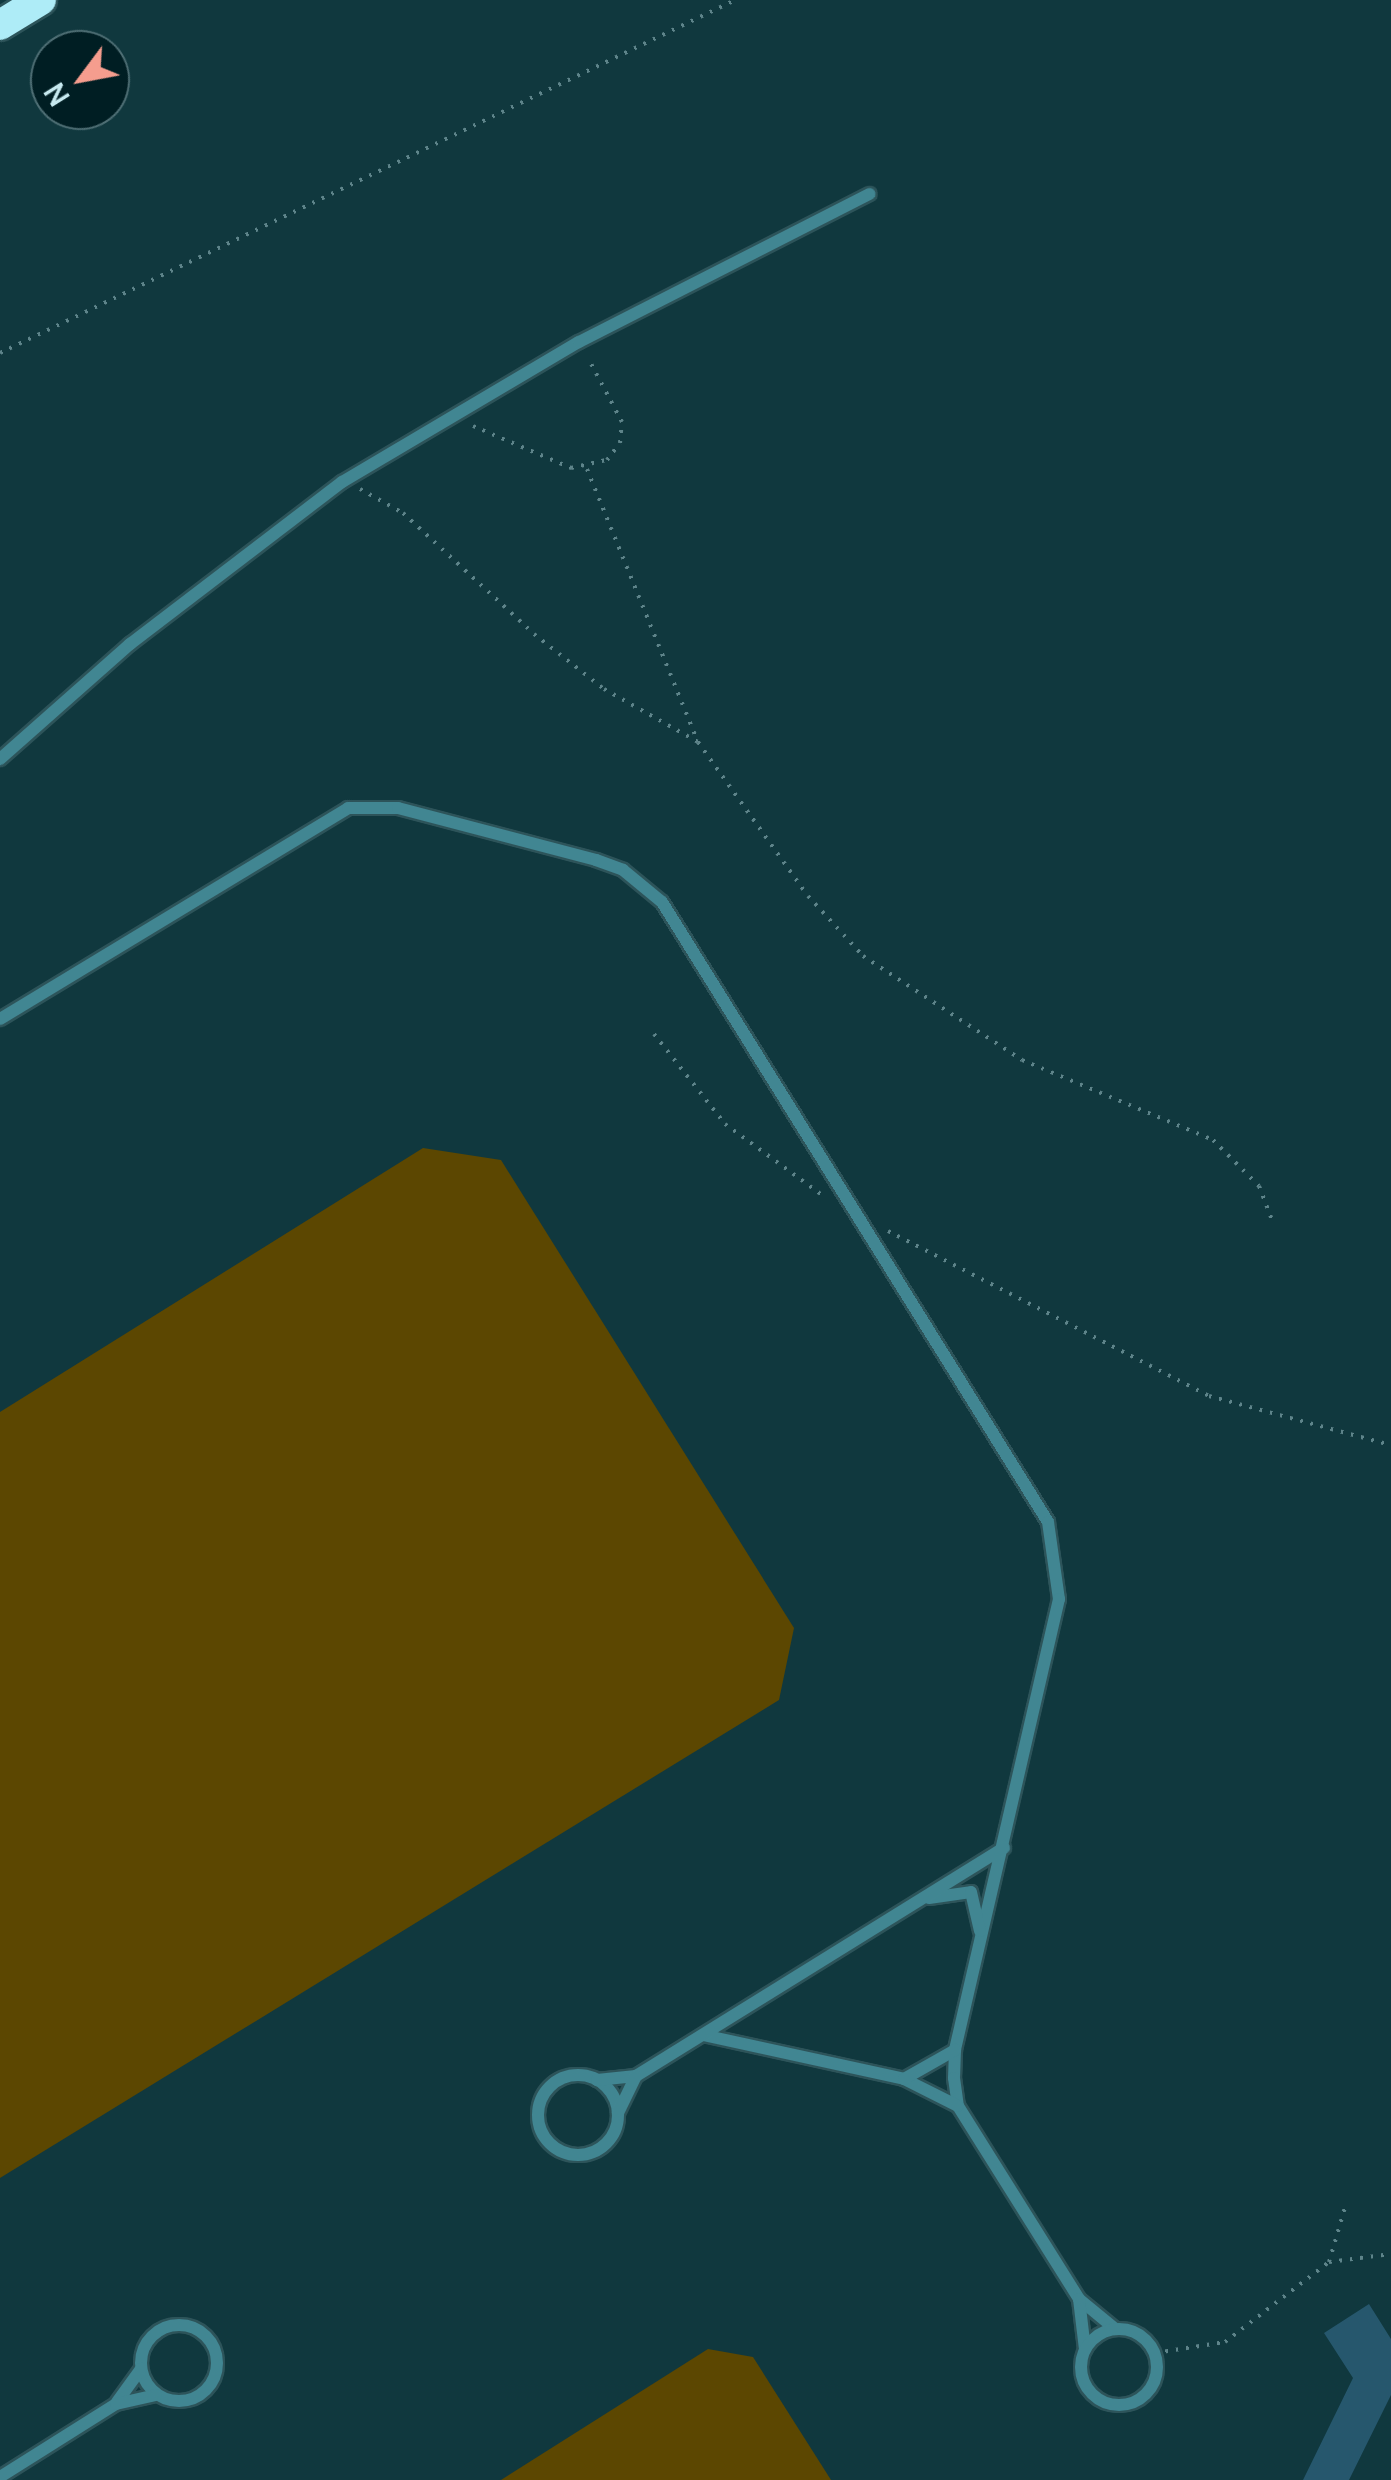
<!DOCTYPE html>
<html>
<head>
<meta charset="utf-8">
<style>
	body { margin:0 }
	#map { position:relative; width:1391px; height:2480px; overflow:hidden; background:#10383e; font-family:Manrope,sans-serif }
	div>[style] { position:absolute }
	.green>* { inset:0; background:#5c4701 }
	.building>* { inset:0; background:#26576d }
	.path>* { height:4px; margin-top:-2px; transform-origin:0; background:repeating-linear-gradient(90deg,#5e848a 0 2.5px,transparent 0 10.5px) }
	.roads { filter:drop-shadow(2px 0 #2d545a) drop-shadow(-2px 0 #2d545a) drop-shadow(0 2px #2d545a) drop-shadow(0 -2px #2d545a) }
	.lane>* { height:12px; margin:-6px; padding:0 6px; transform-origin:6px; border-radius:6px; background:#418692 }
	.lane>.ring { margin:-6px; padding:0; box-sizing:content-box; background:none; border:12px solid #418692; border-radius:50% }
	.highway>* { height:30px; margin:-15px; padding:0 15px; transform-origin:15px; border-radius:15px; background:#aeecf7 }
	span { translate:-50% -50%; white-space:nowrap; text-align:center; line-height:1.15; -webkit-text-stroke:9px #001e23; paint-order:stroke }
	.north { position:absolute; left:30px; top:30px; width:100px; height:100px; box-sizing:border-box; background:#001e23; border:2px solid #4f6f75; border-radius:50%; rotate:238deg; font-size:28px; font-weight:700; line-height:40px; text-align:center; color:#c6e9ef }
	.north::after { content:''; display:block; margin:auto; width:35px; height:45px; background:#f59d8e; clip-path:polygon(50% 0,100% 100%,50% 72%,0 100%) }
</style>
</head>
<body>
<div id="map">
	<div class="green">
		<div style="clip-path:polygon(423px 1148px,501px 1160px,794px 1628px,779px 1700px,0 2178px,0 1412px)"></div>
		<div style="clip-path:polygon(708px 2349px,753px 2357px,831px 2480px,501px 2480px)"></div>
	</div>
	<div class="building">
		<div style="clip-path:polygon(1369px 2304px,1391px 2339px,1391px 2395px,1349px 2480px,1303px 2480px,1353px 2378px,1324px 2333px)"></div>
	</div>
	<div class="path">
		<div style="left:0;top:353px;width:813px;rotate:-25.65deg"></div>
		<div style="left:473px;top:426px;width:107px;rotate:23.2deg"></div>
		<div style="left:571px;top:468px;width:37px;rotate:-13deg"></div>
		<div style="left:607px;top:460px;width:21px;rotate:-53deg"></div>
		<div style="left:620px;top:443px;width:21px;rotate:-85deg"></div>
		<div style="left:622px;top:422px;width:72px;rotate:-118deg"></div>
		<div style="left:587px;top:469px;width:295px;rotate:67.9deg"></div>
		<div style="left:360px;top:489px;width:49px;rotate:29.2deg"></div>
		<div style="left:403px;top:513px;width:178px;rotate:42.7deg"></div>
		<div style="left:534px;top:634px;width:89px;rotate:38.2deg"></div>
		<div style="left:604px;top:689px;width:108px;rotate:29.4deg"></div>
		<div style="left:698px;top:742px;width:189px;rotate:54.5deg"></div>
		<div style="left:808px;top:896px;width:81px;rotate:47.5deg"></div>
		<div style="left:863px;top:956px;width:190px;rotate:33.2deg"></div>
		<div style="left:1022px;top:1060px;width:207px;rotate:22.7deg"></div>
		<div style="left:1213px;top:1140px;width:65px;rotate:45deg"></div>
		<div style="left:1259px;top:1186px;width:36px;rotate:69deg"></div>
		<div style="left:654px;top:1034px;width:115px;rotate:51.7deg"></div>
		<div style="left:725px;top:1124px;width:125px;rotate:36.2deg"></div>
		<div style="left:888px;top:1231px;width:361px;rotate:27.2deg"></div>
		<div style="left:1209px;top:1396px;width:188px;rotate:15.1deg"></div>
		<div style="left:1329px;top:2262px;width:60px;rotate:-73.7deg"></div>
		<div style="left:1155px;top:2353px;width:71px;rotate:-8.9deg"></div>
		<div style="left:1225px;top:2342px;width:131px;rotate:-37.6deg"></div>
		<div style="left:1329px;top:2262px;width:63px;rotate:-7.4deg"></div>
	</div>
	<div class="roads">
		<div class="lane">
			<div style="left:0;top:759px;width:174px;rotate:-41.5deg"></div>
			<div style="left:130px;top:644px;width:267px;rotate:-37.4deg"></div>
			<div style="left:342px;top:482px;width:275px;rotate:-30.6deg"></div>
			<div style="left:579px;top:342px;width:326px;rotate:-27deg"></div>
			<div style="left:0;top:1019px;width:407px;rotate:-31.2deg"></div>
			<div style="left:348px;top:808px;width:50px"></div>
			<div style="left:398px;top:808px;width:205px;rotate:14.7deg"></div>
			<div style="left:596px;top:860px;width:29px;rotate:20deg"></div>
			<div style="left:623px;top:870px;width:50px;rotate:39.4deg"></div>
			<div style="left:662px;top:902px;width:730px;rotate:58.09deg"></div>
			<div style="left:1048px;top:1522px;width:78px;rotate:81.9deg"></div>
			<div style="left:1059px;top:1599px;width:463px;rotate:103deg"></div>
			<div style="left:955px;top:2050px;width:28px;rotate:92deg"></div>
			<div style="left:954px;top:2078px;width:28px;rotate:82deg"></div>
			<div style="left:958px;top:2106px;width:228px;rotate:57.9deg"></div>
			<div style="left:1079px;top:2299px;width:45px;rotate:39.6deg"></div>
			<div style="left:929px;top:1898px;width:42px;rotate:-8.1deg"></div>
			<div style="left:971px;top:1892px;width:40px;rotate:77deg"></div>
			<div style="left:703px;top:2035px;width:206px;rotate:12.3deg"></div>
			<div style="left:904px;top:2079px;width:60px;rotate:26.6deg"></div>
			<div class="ring" style="left:538px;top:2075px;width:68px;height:68px"></div>
			<div style="left:904px;top:2079px;width:59px;rotate:-29.6deg"></div>
			<div style="left:597px;top:2080px;width:39px;rotate:-6deg"></div>
			<div style="left:636px;top:2076px;width:433px;rotate:-31.8deg"></div>
			<div style="left:618px;top:2113px;width:41px;rotate:-64.1deg"></div>
			<div style="left:1079px;top:2299px;width:50px;rotate:83.2deg"></div>
			<div class="ring" style="left:141px;top:2325px;width:64px;height:64px"></div>
			<div class="ring" style="left:1081px;top:2329px;width:64px;height:64px"></div>
			<div style="left:117px;top:2402px;width:41px;rotate:-54deg"></div>
			<div style="left:0;top:2477px;width:137px;rotate:-32.2deg"></div>
			<div style="left:116px;top:2404px;width:41px;rotate:-12.7deg"></div>
		</div>
		<div class="highway">
			<div style="left:0;top:25px;width:48px;rotate:-31.4deg"></div>
		</div>
	</div>
	<div class="north">N</div>
</div>
</body>
</html>
